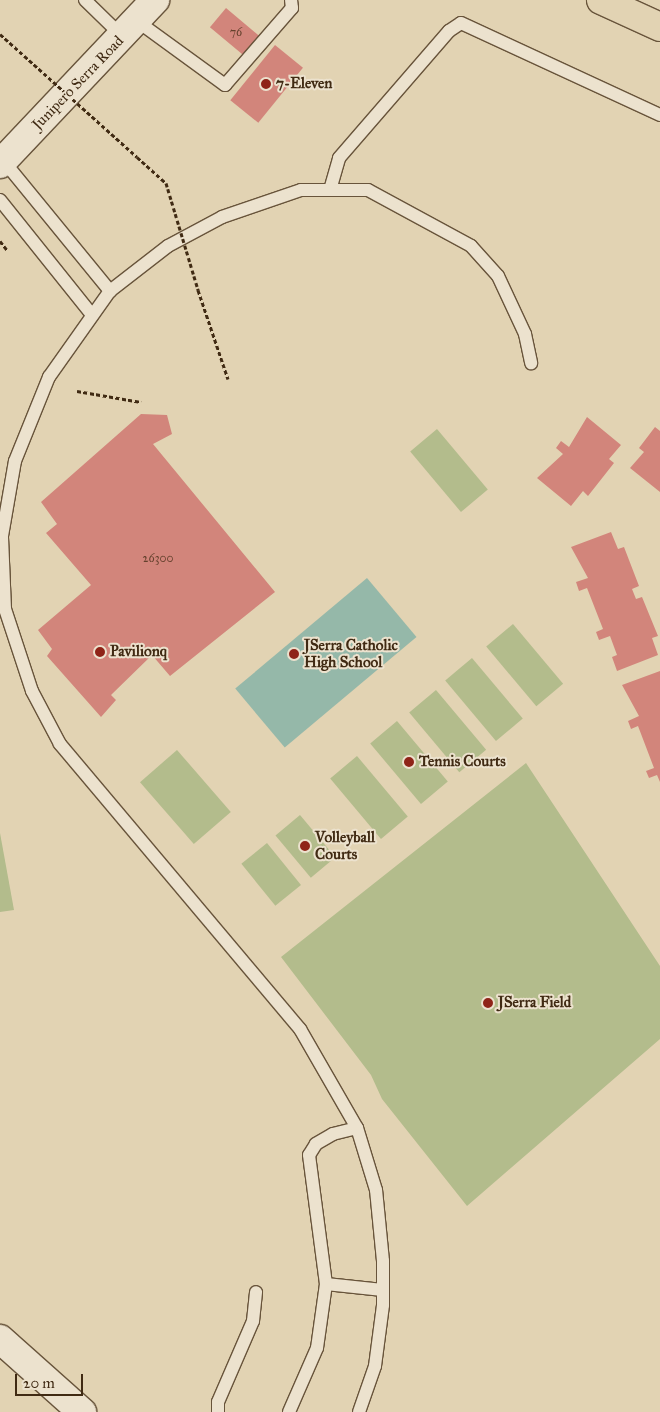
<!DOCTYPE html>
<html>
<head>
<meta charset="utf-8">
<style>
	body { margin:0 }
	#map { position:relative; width:660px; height:1412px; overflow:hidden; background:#e2d3b3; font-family:"IM FELL Great Primer",serif }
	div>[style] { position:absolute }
	.green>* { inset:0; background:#b3bc8c; transform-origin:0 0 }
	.water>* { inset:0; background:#95b8a9; transform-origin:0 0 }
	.building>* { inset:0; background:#d2857b; transform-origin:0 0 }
	.path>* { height:3px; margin-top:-1.5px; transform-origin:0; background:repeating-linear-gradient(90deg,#402a13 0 4px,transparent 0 6.5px) }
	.roads { filter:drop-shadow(1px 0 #68543b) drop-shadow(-1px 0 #68543b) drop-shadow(0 1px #68543b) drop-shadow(0 -1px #68543b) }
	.lane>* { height:12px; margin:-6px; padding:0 6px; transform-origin:6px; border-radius:6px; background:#ece2ce }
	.secondary>* { height:28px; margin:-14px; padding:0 14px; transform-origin:14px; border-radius:14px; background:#ece2ce }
	.highway>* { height:28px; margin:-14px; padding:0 14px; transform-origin:14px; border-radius:14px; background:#e2d3b3 }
	.path-bridge>* { height:3px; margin-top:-1.5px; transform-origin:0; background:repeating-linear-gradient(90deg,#402a13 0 4px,transparent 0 6.5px) }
	.dots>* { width:14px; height:14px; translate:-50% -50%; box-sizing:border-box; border:2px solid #ece2ce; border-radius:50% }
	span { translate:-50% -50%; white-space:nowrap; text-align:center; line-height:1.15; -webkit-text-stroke:4px #ece2ce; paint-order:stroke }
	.number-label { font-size:12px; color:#64412d }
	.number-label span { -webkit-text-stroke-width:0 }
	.street-label { font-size:15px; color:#402a13 }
	.poi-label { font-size:15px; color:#402a13; font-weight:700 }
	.left { translate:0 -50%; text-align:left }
	.scale { position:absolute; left:15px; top:1374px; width:68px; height:22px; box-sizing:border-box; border:2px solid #402a13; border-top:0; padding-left:6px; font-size:15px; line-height:18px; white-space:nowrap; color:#402a13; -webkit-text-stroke:4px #ece2ce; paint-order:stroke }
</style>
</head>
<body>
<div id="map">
	<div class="green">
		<div style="left:437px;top:429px;width:79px;height:35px;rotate:50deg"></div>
		<div style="left:513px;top:624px;width:78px;height:35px;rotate:50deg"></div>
		<div style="left:472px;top:658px;width:79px;height:35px;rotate:50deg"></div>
		<div style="left:436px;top:690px;width:78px;height:35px;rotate:50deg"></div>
		<div style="left:397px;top:721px;width:79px;height:35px;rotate:50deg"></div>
		<div style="left:177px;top:750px;width:82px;height:49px;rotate:49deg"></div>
		<div style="left:357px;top:756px;width:79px;height:35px;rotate:50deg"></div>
		<div style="clip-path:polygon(526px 763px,660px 966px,660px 1039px,467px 1206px,382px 1099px,371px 1075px,281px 957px)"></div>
		<div style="left:300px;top:815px;width:55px;height:32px;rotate:50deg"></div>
		<div style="clip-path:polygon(0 833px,14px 910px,0 912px)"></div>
		<div style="left:267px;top:843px;width:54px;height:33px;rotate:51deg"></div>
	</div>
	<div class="water">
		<div style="left:367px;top:578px;width:77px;height:172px;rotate:50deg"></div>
	</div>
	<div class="building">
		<div style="left:226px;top:8px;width:47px;height:25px;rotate:40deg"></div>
		<div style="left:275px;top:45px;width:36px;height:71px;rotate:39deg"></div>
		<div style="clip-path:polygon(141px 414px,167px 415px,172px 434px,153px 444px,275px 592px,170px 676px,152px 655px,111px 695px,116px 700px,101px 717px,47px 656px,52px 649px,38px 630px,91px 585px,46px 533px,57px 524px,41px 502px)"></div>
		<div style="clip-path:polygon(587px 417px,621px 445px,609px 459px,614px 463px,588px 496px,583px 491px,571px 506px,537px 478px,563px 454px,556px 448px,561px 441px,569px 447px)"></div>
		<div style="clip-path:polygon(655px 427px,660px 431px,660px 492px,630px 468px,644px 452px,639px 448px)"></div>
		<div style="clip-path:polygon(611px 532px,618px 549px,624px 547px,639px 586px,632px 589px,636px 599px,642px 597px,658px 636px,652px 638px,658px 655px,617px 671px,612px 657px,617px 655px,610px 636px,599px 640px,596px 632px,603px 629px,587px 588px,579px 591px,576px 582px,588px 578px,571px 547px)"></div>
		<div style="clip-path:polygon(660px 671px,660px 782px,657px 775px,649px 778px,646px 771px,654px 768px,638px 726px,631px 729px,628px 721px,639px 716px,622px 685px)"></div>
	</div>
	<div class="path">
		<div style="left:137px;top:157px;width:39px;rotate:42deg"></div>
		<div style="left:0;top:241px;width:11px;rotate:52deg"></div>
		<div style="left:198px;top:290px;width:94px;rotate:71.4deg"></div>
		<div style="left:77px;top:391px;width:65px;rotate:9.8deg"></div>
	</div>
	<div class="roads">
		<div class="lane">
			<div style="left:85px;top:0;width:53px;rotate:44.2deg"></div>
			<div style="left:137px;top:21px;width:109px;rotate:36deg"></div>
			<div style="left:225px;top:85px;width:102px;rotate:-49deg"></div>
			<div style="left:292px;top:8px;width:8px;rotate:-97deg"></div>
			<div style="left:2px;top:159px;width:171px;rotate:50.7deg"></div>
			<div style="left:330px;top:190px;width:33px;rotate:-74deg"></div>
			<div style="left:339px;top:158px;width:168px;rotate:-49.1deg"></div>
			<div style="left:449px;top:31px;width:14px;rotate:-34deg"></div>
			<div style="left:461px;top:23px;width:219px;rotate:24.8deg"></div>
			<div style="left:0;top:200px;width:147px;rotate:51.3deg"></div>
			<div style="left:357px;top:1128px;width:25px;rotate:166deg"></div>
			<div style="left:333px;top:1134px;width:20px;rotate:150deg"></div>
			<div style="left:316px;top:1144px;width:13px;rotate:122deg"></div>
			<div style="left:309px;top:1155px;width:130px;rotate:82.5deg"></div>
			<div style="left:326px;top:1284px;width:57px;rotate:6deg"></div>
			<div style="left:218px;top:1412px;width:10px;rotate:-90deg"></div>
			<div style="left:218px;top:1402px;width:88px;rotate:-66.6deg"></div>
			<div style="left:253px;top:1321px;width:29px;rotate:-84deg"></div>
			<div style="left:289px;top:1412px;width:70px;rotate:-66.4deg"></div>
			<div style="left:317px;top:1348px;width:65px;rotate:-82deg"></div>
			<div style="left:359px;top:1412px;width:49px;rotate:-70.8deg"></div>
			<div style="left:375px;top:1366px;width:62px;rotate:-82.5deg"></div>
			<div style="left:383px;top:1305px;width:44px;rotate:-90deg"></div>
			<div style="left:383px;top:1261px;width:71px;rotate:-95.6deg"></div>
			<div style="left:376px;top:1190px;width:65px;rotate:-107deg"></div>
			<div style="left:357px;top:1128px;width:114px;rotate:-119.9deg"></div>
			<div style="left:300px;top:1029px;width:373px;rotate:-130.1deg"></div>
			<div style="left:60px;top:744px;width:60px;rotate:-117.8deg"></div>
			<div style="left:32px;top:691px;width:86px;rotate:-108.2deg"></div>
			<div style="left:5px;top:609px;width:73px;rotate:-92.4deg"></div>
			<div style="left:2px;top:536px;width:76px;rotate:-80.2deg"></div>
			<div style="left:15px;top:461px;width:91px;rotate:-68deg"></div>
			<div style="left:49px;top:377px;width:105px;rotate:-54.7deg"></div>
			<div style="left:110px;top:291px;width:73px;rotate:-37.8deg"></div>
			<div style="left:168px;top:246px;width:61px;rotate:-28.2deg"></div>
			<div style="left:222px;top:217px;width:83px;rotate:-18.9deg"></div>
			<div style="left:301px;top:190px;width:67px"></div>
			<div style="left:368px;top:190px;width:117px;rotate:28.5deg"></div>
			<div style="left:471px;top:246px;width:40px;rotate:48deg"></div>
			<div style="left:498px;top:276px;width:64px;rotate:65deg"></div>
			<div style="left:525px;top:334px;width:30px;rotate:78deg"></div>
		</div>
		<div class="secondary">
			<div style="left:0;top:164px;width:226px;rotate:-46.6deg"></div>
			<div style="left:0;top:1339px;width:110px;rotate:41.7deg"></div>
		</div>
		<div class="highway">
			<div style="left:601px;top:0;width:65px;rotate:24.6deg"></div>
		</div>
	</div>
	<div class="path-bridge">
		<div style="left:0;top:34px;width:184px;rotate:41.9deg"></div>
		<div style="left:166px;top:183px;width:112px;rotate:73.3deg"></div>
	</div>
	<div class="dots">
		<div style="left:266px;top:84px;background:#8f2418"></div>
		<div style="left:100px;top:652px;background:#8f2418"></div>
		<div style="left:294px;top:654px;background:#8f2418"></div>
		<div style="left:409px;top:762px;background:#8f2418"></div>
		<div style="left:305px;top:846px;background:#8f2418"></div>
		<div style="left:488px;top:1003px;background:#8f2418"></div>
	</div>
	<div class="number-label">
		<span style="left:236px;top:33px">76</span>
		<span style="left:158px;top:559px">26300</span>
	</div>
	<div class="street-label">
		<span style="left:78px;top:83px;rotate:-46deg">Junipero Serra Road</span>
	</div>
	<div class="poi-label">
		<span class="left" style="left:276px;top:84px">7-Eleven</span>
		<span class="left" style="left:304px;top:654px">JSerra Catholic<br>High School</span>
		<span class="left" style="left:110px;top:652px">Pavilionq</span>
		<span class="left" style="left:419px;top:762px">Tennis Courts</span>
		<span class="left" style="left:315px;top:846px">Volleyball<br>Courts</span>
		<span class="left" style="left:498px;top:1003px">JSerra Field</span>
	</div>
	<div class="scale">20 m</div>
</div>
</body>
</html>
